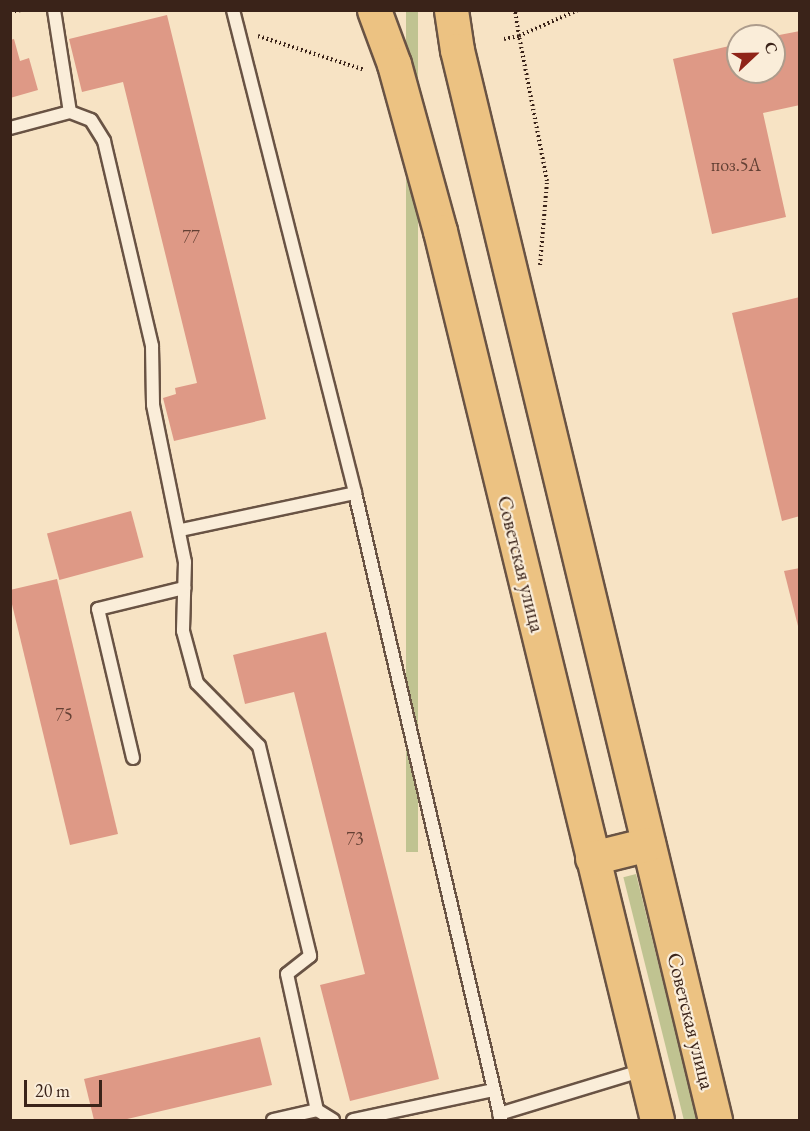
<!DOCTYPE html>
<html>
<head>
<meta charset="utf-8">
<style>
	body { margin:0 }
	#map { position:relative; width:810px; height:1131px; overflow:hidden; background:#f7e3c4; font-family:"EB Garamond",serif }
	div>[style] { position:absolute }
	.green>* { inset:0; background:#c0c391; transform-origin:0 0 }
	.building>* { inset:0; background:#de9986; transform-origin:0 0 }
	.path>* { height:4px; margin-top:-2px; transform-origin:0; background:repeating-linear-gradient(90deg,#3a2319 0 1.5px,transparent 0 4.5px) }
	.roads { filter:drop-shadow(2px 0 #695344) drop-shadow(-2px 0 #695344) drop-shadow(0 2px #695344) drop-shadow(0 -2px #695344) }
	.lane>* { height:12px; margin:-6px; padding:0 6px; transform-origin:6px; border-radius:6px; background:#faedd9 }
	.primary>* { height:33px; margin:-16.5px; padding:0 16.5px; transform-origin:16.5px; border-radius:16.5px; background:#ecc282 }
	span { translate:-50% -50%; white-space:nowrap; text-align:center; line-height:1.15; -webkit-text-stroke:4.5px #faedd9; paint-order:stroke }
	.number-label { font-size:18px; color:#634034 }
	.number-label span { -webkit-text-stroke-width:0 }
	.street-label { font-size:21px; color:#3a2319 }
	.frame { position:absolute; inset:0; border:12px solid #3a2319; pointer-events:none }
	.north { position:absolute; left:726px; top:24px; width:60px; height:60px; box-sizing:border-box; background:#faedd9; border:2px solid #ad9c8c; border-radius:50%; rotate:68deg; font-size:16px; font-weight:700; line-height:24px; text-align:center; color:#3a2319 }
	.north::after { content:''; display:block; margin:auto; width:21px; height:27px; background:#8f2418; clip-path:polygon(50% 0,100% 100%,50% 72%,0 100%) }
	.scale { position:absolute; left:24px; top:1080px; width:78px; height:27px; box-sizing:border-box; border:3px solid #3a2319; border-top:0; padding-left:8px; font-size:18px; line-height:21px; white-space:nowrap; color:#3a2319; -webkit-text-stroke:4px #faedd9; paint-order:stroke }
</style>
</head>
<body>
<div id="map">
	<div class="green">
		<div style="left:406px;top:11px;width:12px;height:841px"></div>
		<div style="left:636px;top:874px;width:253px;height:13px;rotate:76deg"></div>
	</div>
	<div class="building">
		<div style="clip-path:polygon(167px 15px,266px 419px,174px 441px,163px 398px,176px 394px,175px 388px,197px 383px,123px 82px,82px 92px,69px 39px)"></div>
		<div style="clip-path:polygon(800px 31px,800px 105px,763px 113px,786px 217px,712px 234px,673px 59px,738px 44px,738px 72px,774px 72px,774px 36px)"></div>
		<div style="clip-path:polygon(14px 39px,20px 61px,29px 58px,38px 90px,10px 98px,10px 40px)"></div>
		<div style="clip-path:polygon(800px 297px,800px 516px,782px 521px,732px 313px)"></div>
		<div style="left:131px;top:511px;width:48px;height:87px;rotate:75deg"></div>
		<div style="clip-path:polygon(800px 568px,800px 630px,799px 630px,784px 571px)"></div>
		<div style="clip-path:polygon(57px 579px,118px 834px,70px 845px,10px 596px,10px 590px)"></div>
		<div style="clip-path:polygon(326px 632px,439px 1079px,350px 1101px,320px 985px,365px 974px,294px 692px,245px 704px,233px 655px)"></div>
		<div style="clip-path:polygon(260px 1037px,272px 1085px,123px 1120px,94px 1120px,84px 1079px)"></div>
	</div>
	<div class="path">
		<div style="left:10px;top:12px;width:11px;rotate:-10deg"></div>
		<div style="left:258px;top:36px;width:112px;rotate:17.6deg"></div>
		<div style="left:504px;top:39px;width:15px;rotate:-11deg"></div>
		<div style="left:519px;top:36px;width:26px;rotate:-99deg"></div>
		<div style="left:540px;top:265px;width:84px;rotate:-85.2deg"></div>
		<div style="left:547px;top:181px;width:148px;rotate:-100.9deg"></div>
		<div style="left:519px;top:36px;width:64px;rotate:-23.8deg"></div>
	</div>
	<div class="roads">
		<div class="lane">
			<div style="left:54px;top:10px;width:103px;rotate:81.1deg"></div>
			<div style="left:233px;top:10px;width:498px;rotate:75.8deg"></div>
			<div style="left:355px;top:493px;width:644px;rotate:76.89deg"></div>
			<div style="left:10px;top:128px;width:62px;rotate:-14.9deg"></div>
			<div style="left:70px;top:112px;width:22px;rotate:21deg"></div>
			<div style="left:91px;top:120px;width:25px;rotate:58deg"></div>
			<div style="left:104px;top:141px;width:211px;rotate:76.8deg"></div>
			<div style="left:152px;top:346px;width:59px;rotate:89deg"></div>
			<div style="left:153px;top:405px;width:160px;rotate:78.5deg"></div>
			<div style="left:185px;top:562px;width:69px;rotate:91.7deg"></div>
			<div style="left:183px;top:631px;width:54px;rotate:74.9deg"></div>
			<div style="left:197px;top:683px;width:88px;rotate:45.5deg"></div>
			<div style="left:259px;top:746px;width:216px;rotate:76.3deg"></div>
			<div style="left:310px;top:956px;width:29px;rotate:142deg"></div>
			<div style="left:287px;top:974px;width:139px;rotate:77.6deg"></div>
			<div style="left:181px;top:530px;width:178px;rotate:-12deg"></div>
			<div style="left:133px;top:758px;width:153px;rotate:-103.2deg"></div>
			<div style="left:98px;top:609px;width:89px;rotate:-13.7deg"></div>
			<div style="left:499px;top:1114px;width:152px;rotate:-16.9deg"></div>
			<div style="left:273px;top:1120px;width:45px;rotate:-12.8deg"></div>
			<div style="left:317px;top:1110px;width:19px;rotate:32deg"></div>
			<div style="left:353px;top:1120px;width:143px;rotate:-12.1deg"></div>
		</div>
		<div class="primary">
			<div style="left:374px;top:10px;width:58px;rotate:69.7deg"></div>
			<div style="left:394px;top:64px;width:173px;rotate:74.6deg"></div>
			<div style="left:440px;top:231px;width:915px;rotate:76.28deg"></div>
			<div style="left:451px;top:10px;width:40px;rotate:81.5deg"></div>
			<div style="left:457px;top:50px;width:1101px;rotate:76.44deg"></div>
			<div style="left:592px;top:858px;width:58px;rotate:-14deg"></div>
		</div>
	</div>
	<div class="number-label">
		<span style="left:736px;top:165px">поз.5А</span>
		<span style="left:191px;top:237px">77</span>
		<span style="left:64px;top:715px">75</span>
		<span style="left:355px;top:839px">73</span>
	</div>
	<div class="street-label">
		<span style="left:521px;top:564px;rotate:76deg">Советская улица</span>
		<span style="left:691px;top:1021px;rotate:76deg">Советская улица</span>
	</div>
	<div class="frame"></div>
	<div class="north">С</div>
	<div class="scale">20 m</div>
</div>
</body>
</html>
